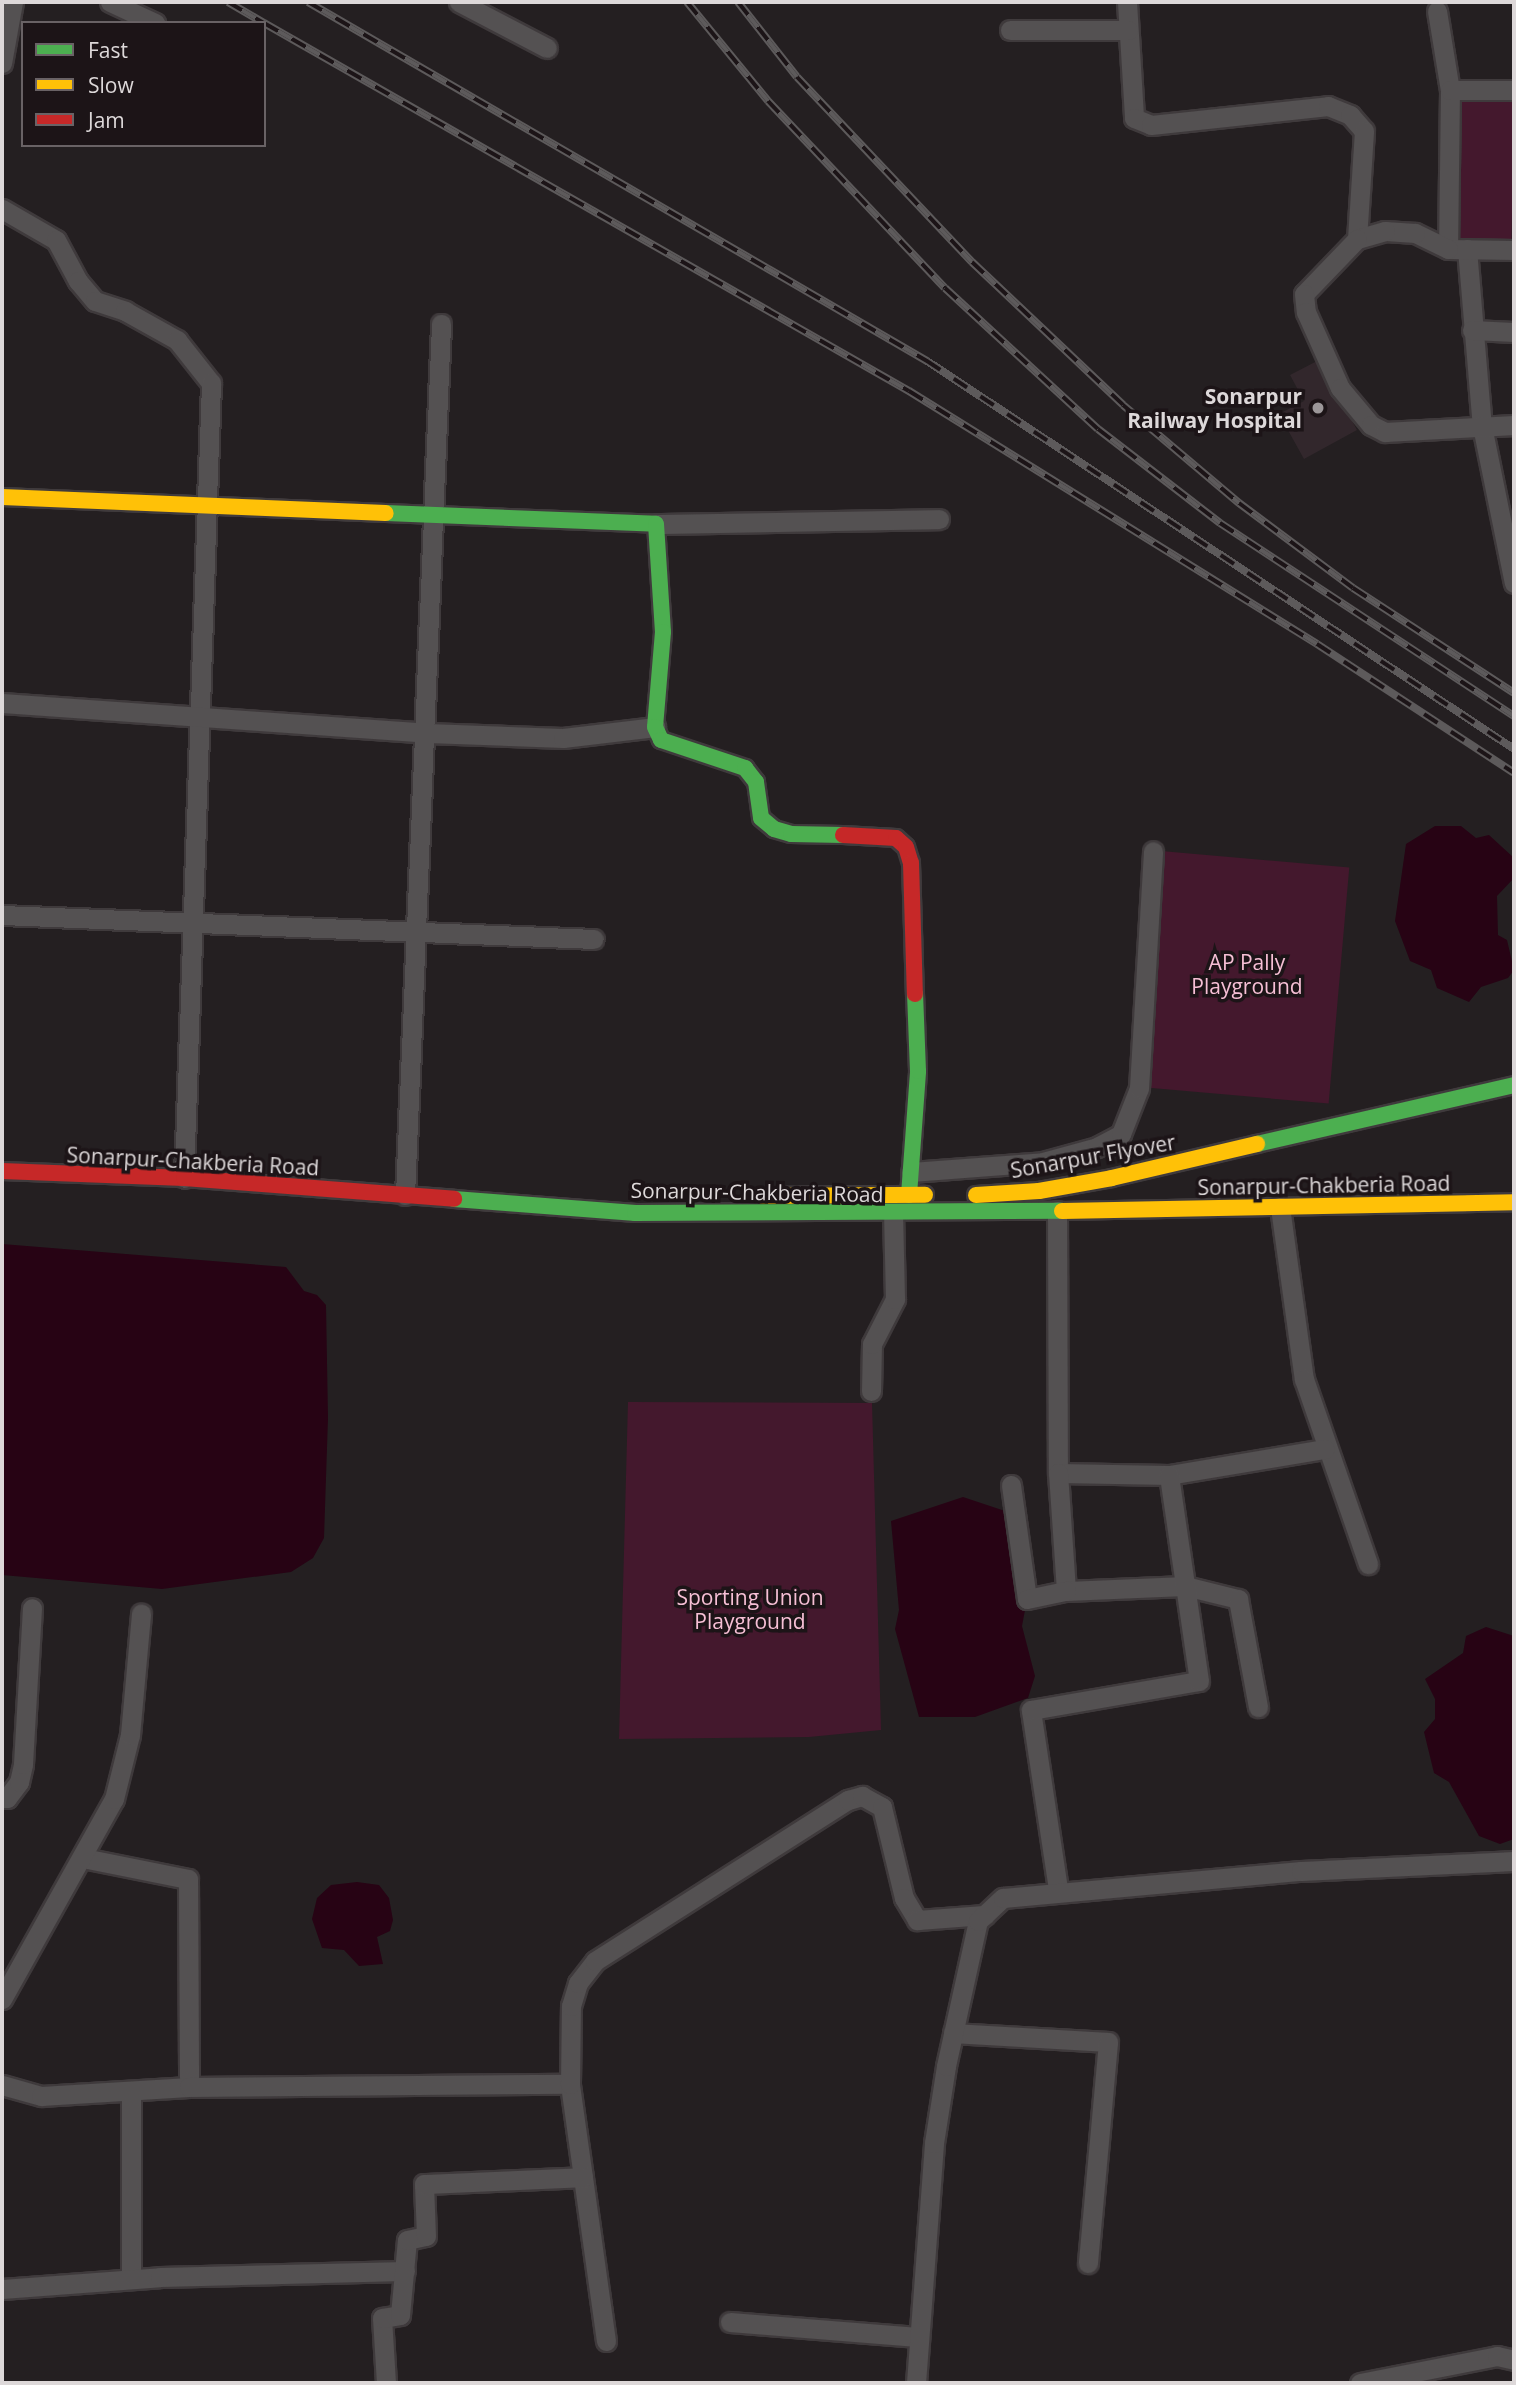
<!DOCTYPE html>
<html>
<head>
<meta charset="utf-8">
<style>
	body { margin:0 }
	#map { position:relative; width:1516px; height:2385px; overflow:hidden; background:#241f21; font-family:"Open Sans",sans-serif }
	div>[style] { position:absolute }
	.built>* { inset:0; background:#32272c }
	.green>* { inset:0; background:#44182d; transform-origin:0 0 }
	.water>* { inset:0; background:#270314 }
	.roads { filter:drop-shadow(2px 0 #3f3a3c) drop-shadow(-2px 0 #3f3a3c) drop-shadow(0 2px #3f3a3c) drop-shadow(0 -2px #3f3a3c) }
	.street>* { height:19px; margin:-9.5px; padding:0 9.5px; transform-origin:9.5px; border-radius:9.5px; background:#545152 }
	.fast>* { height:16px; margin:-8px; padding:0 8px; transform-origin:8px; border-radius:8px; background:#4caf50 }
	.slow>* { height:16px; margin:-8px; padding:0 8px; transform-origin:8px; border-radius:8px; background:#ffc107 }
	.jam>* { height:16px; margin:-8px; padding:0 8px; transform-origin:8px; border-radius:8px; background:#c62828 }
	.rail>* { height:8px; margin-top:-4px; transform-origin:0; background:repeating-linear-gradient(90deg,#1c1417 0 16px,#5d5a5b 0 32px); box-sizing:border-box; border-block:2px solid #5d5a5b }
	.dots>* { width:19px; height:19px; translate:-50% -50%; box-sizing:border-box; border:4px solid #1c1417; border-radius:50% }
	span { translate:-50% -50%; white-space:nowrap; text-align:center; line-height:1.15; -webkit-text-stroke:7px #1c1417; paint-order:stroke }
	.poi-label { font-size:21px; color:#ddd8d9; font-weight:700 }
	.right { translate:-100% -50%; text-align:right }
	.park-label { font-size:21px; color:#f6bfd5 }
	.street-label { font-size:21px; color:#ddd8d9 }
	.frame { position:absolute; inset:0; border:4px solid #ddd8d9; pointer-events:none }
	.legend { position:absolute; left:21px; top:21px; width:245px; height:126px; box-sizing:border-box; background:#1c1417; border:2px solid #696265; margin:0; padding:9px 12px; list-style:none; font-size:21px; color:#ddd8d9 }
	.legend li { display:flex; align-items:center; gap:14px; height:35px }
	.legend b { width:35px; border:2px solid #696265 }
</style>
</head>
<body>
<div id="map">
	<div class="built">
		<div style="clip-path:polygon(1319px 360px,1357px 430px,1304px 459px,1279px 414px,1304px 401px,1290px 375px)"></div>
	</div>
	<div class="green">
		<div style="left:1457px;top:97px;width:57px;height:145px;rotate:1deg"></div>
		<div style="left:1161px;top:851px;width:189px;height:237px;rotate:5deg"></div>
		<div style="clip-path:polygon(628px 1402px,872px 1403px,881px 1730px,809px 1737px,619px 1739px)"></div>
	</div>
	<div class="water">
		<div style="clip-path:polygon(1435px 826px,1461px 826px,1476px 838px,1489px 835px,1514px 858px,1514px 878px,1497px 896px,1498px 935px,1507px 940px,1514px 970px,1508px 978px,1481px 987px,1469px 1002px,1437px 988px,1431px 970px,1410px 961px,1395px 921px,1406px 844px)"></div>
		<div style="clip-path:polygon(2px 1244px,286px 1267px,304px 1291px,317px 1295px,326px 1305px,328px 1418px,324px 1538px,313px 1558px,291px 1572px,162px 1589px,2px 1575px)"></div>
		<div style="clip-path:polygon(963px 1497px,1008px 1512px,1019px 1530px,1033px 1568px,1022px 1626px,1035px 1676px,1028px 1698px,975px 1717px,919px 1717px,895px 1629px,899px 1610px,891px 1521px)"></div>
		<div style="clip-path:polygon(1486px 1627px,1514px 1636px,1514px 1839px,1500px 1844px,1479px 1836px,1449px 1782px,1434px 1773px,1424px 1732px,1435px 1719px,1435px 1699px,1425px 1679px,1463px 1653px,1466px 1636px)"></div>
		<div style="clip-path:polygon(357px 1882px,379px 1885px,389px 1898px,393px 1920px,390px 1931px,377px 1937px,383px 1964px,359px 1966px,344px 1950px,322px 1948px,312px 1919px,317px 1898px,331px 1885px)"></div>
	</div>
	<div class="roads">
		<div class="street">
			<div style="left:110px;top:2px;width:50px;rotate:25deg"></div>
			<div style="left:459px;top:2px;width:99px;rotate:27.6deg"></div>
			<div style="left:1127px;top:2px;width:116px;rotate:86.5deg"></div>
			<div style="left:1134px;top:118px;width:18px;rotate:22deg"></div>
			<div style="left:1151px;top:125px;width:178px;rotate:-6.1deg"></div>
			<div style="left:1328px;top:106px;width:24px;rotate:22deg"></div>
			<div style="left:1350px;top:115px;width:21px;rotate:49deg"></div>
			<div style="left:1364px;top:131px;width:108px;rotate:93.7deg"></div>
			<div style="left:1437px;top:11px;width:80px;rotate:80.7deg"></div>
			<div style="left:1450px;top:90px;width:159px;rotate:90.7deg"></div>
			<div style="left:1010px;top:30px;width:118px"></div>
			<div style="left:2px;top:63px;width:62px;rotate:-79.8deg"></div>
			<div style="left:1450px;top:90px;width:64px"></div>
			<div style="left:2px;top:209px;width:62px;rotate:29.9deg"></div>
			<div style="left:56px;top:240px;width:47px;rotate:61.8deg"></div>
			<div style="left:78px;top:281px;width:26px;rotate:50deg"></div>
			<div style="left:95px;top:301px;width:32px;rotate:18deg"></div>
			<div style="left:125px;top:311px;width:60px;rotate:29.1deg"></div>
			<div style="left:177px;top:340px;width:55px;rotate:51.7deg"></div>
			<div style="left:211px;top:383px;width:795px;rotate:91.95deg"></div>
			<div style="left:1467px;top:249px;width:178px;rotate:85.2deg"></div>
			<div style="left:1482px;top:426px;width:160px;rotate:78.5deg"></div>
			<div style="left:1514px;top:250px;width:66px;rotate:-179.1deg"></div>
			<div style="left:1448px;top:249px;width:37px;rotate:-154deg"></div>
			<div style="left:1415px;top:233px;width:30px;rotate:-176deg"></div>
			<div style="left:1385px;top:231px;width:29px;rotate:164deg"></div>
			<div style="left:1357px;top:239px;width:76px;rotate:133.9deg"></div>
			<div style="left:1304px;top:294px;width:18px;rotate:84deg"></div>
			<div style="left:1306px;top:312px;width:83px;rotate:65.9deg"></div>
			<div style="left:1340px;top:388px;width:48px;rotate:50deg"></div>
			<div style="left:1371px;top:425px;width:16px;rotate:27deg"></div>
			<div style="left:1385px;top:432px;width:129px;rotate:-3.1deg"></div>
			<div style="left:1472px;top:330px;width:42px;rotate:2.7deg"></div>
			<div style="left:656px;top:524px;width:283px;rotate:-1deg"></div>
			<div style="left:2px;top:703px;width:426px;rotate:4deg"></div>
			<div style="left:427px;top:733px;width:136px;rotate:2.1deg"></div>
			<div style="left:563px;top:738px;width:93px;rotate:-6.8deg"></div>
			<div style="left:2px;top:915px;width:592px;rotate:2.32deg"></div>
			<div style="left:911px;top:1172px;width:132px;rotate:-4.3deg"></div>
			<div style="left:1043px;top:1162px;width:56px;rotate:-15.5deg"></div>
			<div style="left:1097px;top:1147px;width:27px;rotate:-28deg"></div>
			<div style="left:1121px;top:1134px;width:49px;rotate:-68.6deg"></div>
			<div style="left:1139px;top:1088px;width:237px;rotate:-86.6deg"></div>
			<div style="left:405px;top:1195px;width:872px;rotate:-87.63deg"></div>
			<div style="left:1280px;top:1207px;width:174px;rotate:82.1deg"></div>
			<div style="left:1304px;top:1379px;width:196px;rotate:70.9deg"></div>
			<div style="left:1057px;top:1211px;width:262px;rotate:89.8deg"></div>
			<div style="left:1058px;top:1473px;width:111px;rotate:1deg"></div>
			<div style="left:1169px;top:1475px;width:158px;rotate:-9.5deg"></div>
			<div style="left:871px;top:1391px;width:47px;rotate:-88.8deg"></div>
			<div style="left:872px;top:1344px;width:51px;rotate:-62.9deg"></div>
			<div style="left:895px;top:1299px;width:85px;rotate:-91.3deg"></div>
			<div style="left:1058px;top:1473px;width:118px;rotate:86.1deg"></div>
			<div style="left:1066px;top:1591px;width:119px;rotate:-2.4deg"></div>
			<div style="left:1185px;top:1586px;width:55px;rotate:13.8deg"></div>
			<div style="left:1238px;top:1599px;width:110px;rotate:79.5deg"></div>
			<div style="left:1011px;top:1485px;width:115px;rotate:82deg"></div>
			<div style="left:1027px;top:1599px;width:40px;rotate:-12deg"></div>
			<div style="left:2px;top:1798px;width:5px"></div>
			<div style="left:7px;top:1798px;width:20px;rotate:-53deg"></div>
			<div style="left:19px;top:1782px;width:18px;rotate:-77deg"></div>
			<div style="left:23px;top:1764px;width:156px;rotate:-86.7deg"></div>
			<div style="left:83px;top:1858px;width:107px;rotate:11.3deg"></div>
			<div style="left:188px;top:1879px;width:208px;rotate:89.7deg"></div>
			<div style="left:1058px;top:1889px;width:181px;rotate:-98.6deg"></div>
			<div style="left:1031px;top:1710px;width:170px;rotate:-9.8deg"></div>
			<div style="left:1199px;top:1681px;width:208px;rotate:-98.3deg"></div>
			<div style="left:2px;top:1999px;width:229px;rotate:-60.8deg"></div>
			<div style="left:114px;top:1799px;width:66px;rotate:-76deg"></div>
			<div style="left:130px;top:1735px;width:122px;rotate:-84.8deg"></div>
			<div style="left:953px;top:2033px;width:155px;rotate:3.3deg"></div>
			<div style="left:1108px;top:2042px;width:222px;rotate:95.2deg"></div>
			<div style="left:2px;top:2085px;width:41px;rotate:15.8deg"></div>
			<div style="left:41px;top:2096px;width:148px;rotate:-3.5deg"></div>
			<div style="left:189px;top:2087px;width:381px;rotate:-0.5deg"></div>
			<div style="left:131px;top:2279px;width:186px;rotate:-90deg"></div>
			<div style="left:2px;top:2289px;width:158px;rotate:-4.3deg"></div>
			<div style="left:160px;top:2277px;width:245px;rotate:-1.4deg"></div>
			<div style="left:730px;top:2322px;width:188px;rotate:4.6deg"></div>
			<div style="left:606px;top:2341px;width:260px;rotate:-98deg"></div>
			<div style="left:570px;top:2084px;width:78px;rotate:-89.3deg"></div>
			<div style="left:571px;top:2006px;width:24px;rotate:-73deg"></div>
			<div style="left:578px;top:1983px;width:28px;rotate:-52deg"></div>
			<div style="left:595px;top:1961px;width:300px;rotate:-32.5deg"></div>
			<div style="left:848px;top:1800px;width:15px;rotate:-16deg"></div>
			<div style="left:862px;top:1796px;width:23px;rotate:29deg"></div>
			<div style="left:882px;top:1807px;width:94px;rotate:76.4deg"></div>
			<div style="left:904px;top:1898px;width:26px;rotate:59deg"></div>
			<div style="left:917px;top:1920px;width:68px;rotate:-4.2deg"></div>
			<div style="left:386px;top:2383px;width:65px;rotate:-93.5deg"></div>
			<div style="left:382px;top:2318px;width:18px;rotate:-9deg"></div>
			<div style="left:400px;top:2315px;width:75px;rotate:-84.7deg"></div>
			<div style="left:407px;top:2240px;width:19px;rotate:-12deg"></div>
			<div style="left:426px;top:2236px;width:52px;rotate:-92.2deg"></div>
			<div style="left:424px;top:2184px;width:159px;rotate:-2.5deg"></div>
			<div style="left:916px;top:2383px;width:241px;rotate:-85.7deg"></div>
			<div style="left:934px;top:2143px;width:78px;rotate:-81.1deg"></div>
			<div style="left:946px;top:2066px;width:148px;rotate:-77.6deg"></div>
			<div style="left:978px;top:1921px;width:34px;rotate:-43deg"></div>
			<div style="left:1003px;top:1898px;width:299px;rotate:-5.2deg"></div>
			<div style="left:1301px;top:1871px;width:213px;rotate:-2.7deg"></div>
			<div style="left:1360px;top:2383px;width:140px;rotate:-11.1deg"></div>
			<div style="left:1497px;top:2356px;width:17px;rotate:13deg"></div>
		</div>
		<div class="fast">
			<div style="left:386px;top:513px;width:270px;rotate:2.3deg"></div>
			<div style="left:656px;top:524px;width:108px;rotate:86.3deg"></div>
			<div style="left:663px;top:632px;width:95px;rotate:94.8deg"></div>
			<div style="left:655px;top:727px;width:14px;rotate:65deg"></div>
			<div style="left:661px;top:740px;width:89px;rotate:18.4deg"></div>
			<div style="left:745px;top:768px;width:18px;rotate:52deg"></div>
			<div style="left:756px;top:782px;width:36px;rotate:82deg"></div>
			<div style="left:761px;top:818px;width:17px;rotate:40deg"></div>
			<div style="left:774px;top:829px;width:18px;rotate:16deg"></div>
			<div style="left:791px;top:834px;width:52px;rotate:1.1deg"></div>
			<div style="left:1257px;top:1144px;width:264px;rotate:-12.9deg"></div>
			<div style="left:909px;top:1195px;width:124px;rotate:-85.8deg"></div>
			<div style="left:918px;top:1071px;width:77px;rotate:-92.2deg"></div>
			<div style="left:454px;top:1199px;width:182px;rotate:4.4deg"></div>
			<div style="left:635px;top:1213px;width:427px;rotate:-0.3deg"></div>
		</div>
		<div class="slow">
			<div style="left:2px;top:497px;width:384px;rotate:2.4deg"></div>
			<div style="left:976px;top:1195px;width:63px;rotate:-3.6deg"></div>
			<div style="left:1039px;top:1191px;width:74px;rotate:-10.1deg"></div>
			<div style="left:1112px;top:1178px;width:149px;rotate:-13.2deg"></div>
			<div style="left:763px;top:1196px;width:162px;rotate:-0.4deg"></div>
			<div style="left:1062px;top:1211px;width:452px;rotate:-1.1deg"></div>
		</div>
		<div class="jam">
			<div style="left:843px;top:835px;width:53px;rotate:3.2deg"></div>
			<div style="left:896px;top:838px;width:13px;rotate:42deg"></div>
			<div style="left:906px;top:847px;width:17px;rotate:73deg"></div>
			<div style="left:911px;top:863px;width:131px;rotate:88.3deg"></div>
			<div style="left:2px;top:1171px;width:182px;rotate:2.2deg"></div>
			<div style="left:184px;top:1178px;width:271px;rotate:4.4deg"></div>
		</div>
	</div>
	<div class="rail">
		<div style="left:228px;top:2px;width:42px;rotate:30.3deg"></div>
		<div style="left:308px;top:2px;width:716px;rotate:30.11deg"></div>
		<div style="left:927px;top:361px;width:704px;rotate:33.46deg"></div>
		<div style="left:687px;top:2px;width:128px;rotate:50.7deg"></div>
		<div style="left:768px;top:101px;width:257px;rotate:46.6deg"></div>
		<div style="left:945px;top:288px;width:208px;rotate:42.7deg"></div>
		<div style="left:1098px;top:429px;width:154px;rotate:37.6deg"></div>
		<div style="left:1220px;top:523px;width:352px;rotate:33.3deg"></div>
		<div style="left:738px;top:2px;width:95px;rotate:51.8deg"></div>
		<div style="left:797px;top:77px;width:255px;rotate:46.6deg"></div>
		<div style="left:972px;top:262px;width:208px;rotate:43.4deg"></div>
		<div style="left:1123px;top:405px;width:152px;rotate:40.2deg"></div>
		<div style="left:1239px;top:503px;width:142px;rotate:36.7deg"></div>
		<div style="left:1353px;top:588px;width:192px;rotate:33.1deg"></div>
		<div style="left:264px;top:23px;width:743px;rotate:29.71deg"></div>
		<div style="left:909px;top:391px;width:480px;rotate:31.8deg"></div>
		<div style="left:1317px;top:644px;width:235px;rotate:33.2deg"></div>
	</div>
	<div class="dots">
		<div style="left:1318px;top:408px;background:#9c9799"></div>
	</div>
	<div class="poi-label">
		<span class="right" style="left:1302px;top:408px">Sonarpur<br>Railway Hospital</span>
	</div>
	<div class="park-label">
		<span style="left:1247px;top:974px">AP Pally<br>Playground</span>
		<span style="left:750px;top:1609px">Sporting Union<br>Playground</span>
	</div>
	<div class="street-label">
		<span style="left:1093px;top:1156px;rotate:-10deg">Sonarpur Flyover</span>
		<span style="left:193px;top:1161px;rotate:3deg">Sonarpur-Chakberia Road</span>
		<span style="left:1324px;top:1185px;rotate:-1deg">Sonarpur-Chakberia Road</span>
		<span style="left:757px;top:1192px;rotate:1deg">Sonarpur-Chakberia Road</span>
	</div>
	<div class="frame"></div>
	<ul class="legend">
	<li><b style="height:9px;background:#4caf50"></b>Fast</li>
	<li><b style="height:9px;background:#ffc107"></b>Slow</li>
	<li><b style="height:9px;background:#c62828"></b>Jam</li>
	</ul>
</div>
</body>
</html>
